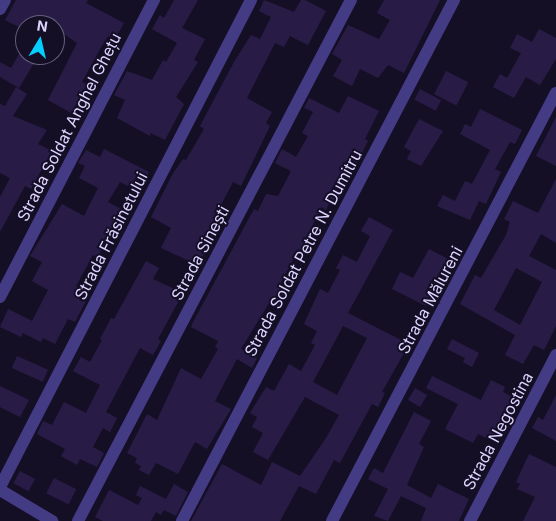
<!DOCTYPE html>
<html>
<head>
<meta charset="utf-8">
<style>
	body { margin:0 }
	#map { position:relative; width:556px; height:521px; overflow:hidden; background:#150f26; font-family:Inter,sans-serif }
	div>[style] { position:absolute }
	.building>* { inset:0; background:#281c47; transform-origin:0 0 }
	.street>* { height:12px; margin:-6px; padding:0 6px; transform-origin:6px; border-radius:6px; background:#443b85 }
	span { translate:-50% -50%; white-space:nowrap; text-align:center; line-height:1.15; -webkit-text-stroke:4px #150f26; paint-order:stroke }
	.street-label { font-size:16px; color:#ddd5ff }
	.north { position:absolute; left:15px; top:15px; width:50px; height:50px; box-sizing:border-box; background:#150f26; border:1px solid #655e7d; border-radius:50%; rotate:9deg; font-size:14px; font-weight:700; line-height:20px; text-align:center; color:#ddd5ff }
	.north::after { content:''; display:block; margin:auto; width:18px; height:22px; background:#03cefd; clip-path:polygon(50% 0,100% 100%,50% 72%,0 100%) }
</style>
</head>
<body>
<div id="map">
	<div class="building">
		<div style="clip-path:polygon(16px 0,88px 0,86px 3px,124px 23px,115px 39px,108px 36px,99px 51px,82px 82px,87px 84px,71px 113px,48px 100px,77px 43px,37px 15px,31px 25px,25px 25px,25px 30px,5px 20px)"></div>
		<div style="clip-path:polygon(174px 0,198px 0,182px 28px,205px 39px,194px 60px,198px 62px,176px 97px,184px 104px,165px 140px,151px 133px,150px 136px,117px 118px,125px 100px,114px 95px,127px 71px,152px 80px,163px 60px,166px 62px,177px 43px,152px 29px,160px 15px,164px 18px)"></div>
		<div style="clip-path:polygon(264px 0,294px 12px,301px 0,305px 0,326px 11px,308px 45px,290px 36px,284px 47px,275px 43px,247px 98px,272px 112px,266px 123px,270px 126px,241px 186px,233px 182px,221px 205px,228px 209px,198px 265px,161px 248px,171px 228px,151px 217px,172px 175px,183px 159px,186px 160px,204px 129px,200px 126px,234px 62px,251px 35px,260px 39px,271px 17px,259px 11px)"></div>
		<div style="clip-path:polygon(384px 0,440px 0,404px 73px,388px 65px,378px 78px,360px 69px,352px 86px,333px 76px,342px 60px,332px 54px,348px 25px,379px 39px,390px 20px,377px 13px)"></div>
		<div style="clip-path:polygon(539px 29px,556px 38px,556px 59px,540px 85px,526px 77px,514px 98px,493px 87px,500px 74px,507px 78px,521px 53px,510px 48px,517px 34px,532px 42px)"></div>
		<div style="clip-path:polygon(22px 49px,25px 55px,37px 58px,19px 88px,0 77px,0 62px,11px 68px)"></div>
		<div style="left:446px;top:71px;width:25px;height:26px;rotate:27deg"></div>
		<div style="clip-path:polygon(16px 87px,27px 94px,13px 116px,47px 130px,38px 144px,52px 151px,31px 189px,25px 186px,0 232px,0 197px,10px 178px,0 173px,0 104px,5px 106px)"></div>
		<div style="left:420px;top:89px;width:24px;height:12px;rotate:28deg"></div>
		<div style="clip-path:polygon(348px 96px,379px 111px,365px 139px,368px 141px,336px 205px,330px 201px,326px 210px,321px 207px,298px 257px,295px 256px,279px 286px,287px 291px,280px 305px,271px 300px,241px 349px,257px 358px,252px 368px,237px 359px,215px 401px,231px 409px,207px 449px,195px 442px,178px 474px,156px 463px,149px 475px,139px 470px,141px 466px,135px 463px,137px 458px,127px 453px,147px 414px,157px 420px,181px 368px,201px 379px,218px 349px,215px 347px,218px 341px,191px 327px,192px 324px,254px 209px,258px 211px,266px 194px,278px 196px,291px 171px,275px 163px,282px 149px,296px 157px,308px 136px,302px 133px,313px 112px,304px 108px,309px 98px,339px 113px)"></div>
		<div style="clip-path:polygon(480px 109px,522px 130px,515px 144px,510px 142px,495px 169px,501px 172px,486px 204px,479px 201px,470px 220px,437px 206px,443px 195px,455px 201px,465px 181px,472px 184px,490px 150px,460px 134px,465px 124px,471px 127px)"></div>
		<div style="clip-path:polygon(556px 117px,556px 166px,536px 156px)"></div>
		<div style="clip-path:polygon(419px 119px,443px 131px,421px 166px,407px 159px,411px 151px,404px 147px)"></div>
		<div style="clip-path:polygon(104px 149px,149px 172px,144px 182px,139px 179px,134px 189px,120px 182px,108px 202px,121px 209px,98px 257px,93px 255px,76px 286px,80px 288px,77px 294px,87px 299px,75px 322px,68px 319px,55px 344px,43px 338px,41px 342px,23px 333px,21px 337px,0 327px,8px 309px,32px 321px,48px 290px,32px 281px,42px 262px,30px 256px,62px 204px,84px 216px,98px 188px,79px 178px,85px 166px,78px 163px,86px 150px,100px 157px)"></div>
		<div style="clip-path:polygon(evenodd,556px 179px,556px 243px,541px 234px,529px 256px,556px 270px,556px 326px,544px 350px,534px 345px,523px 364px,505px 355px,515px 335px,460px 304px,475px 275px,481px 278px,506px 235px,510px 222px,504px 219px,513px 201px,538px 213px,556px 179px,516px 268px,542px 282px,520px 325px,494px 310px,516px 268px)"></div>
		<div style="clip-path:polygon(evenodd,369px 217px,393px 230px,348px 313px,409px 344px,382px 392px,385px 393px,378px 407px,372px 404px,340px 463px,334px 460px,316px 494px,299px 486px,280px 521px,191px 521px,222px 464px,261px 485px,272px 462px,300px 476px,326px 438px,339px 415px,305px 397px,268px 460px,253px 452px,263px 433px,252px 427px,257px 417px,250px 413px,266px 387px,274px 391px,289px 364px,301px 371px,315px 345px,311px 343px,317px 331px,304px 324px,313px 304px,320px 289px,328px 293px,340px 270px,336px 268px,343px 255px,357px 262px,370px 236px,361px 231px,369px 217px,343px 326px,367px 338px,337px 395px,313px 382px,343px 326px)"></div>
		<div style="clip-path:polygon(429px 249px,450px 260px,426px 306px,392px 289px,400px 272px,413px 278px)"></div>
		<div style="clip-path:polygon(146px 261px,159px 268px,153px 279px,183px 293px,158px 339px,161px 341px,153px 355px,140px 348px,106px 412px,117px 418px,110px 432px,103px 428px,93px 447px,104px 453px,97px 467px,80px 459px,77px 465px,61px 456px,65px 449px,37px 434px,43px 421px,52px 425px,64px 402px,86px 413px,100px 385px,73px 371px,81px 357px,90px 362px,102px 340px,100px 339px,111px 318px,114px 319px)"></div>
		<div style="clip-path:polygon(452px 339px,479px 353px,472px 367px,463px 362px,465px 358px,447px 349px)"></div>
		<div style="left:17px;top:356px;width:34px;height:13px;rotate:24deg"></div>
		<div style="clip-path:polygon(432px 376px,481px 400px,491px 380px,505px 387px,503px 392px,518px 400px,494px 442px,478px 434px,473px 443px,445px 429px,458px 404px,426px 388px)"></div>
		<div style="clip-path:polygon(0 386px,29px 400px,20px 417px,0 407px)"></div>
		<div style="left:415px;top:388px;width:14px;height:14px;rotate:30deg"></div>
		<div style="clip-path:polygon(556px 395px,556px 441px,532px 428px,538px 417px,543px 420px)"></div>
		<div style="clip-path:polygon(414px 412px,431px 421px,419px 444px,424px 447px,407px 485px,431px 498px,438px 484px,469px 499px,459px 521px,421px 521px,426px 508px,401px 496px,388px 521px,374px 516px,388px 489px,368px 479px,374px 468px,383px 473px)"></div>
		<div style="clip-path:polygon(529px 454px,556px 467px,556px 521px,523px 521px,535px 497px,517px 489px,520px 484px,516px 482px)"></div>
		<div style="left:20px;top:471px;width:17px;height:14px;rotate:28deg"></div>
		<div style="left:54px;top:478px;width:25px;height:17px;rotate:27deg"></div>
		<div style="clip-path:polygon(174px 484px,188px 492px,176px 516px,164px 510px,161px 515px,156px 512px,151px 521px,103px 521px,95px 517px,109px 490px,138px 505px,142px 498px,136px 495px,140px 486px,166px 499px)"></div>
	</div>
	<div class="street">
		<div style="left:0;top:9px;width:10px;rotate:-61deg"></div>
		<div style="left:0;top:297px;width:335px;rotate:-62.6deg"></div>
		<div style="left:0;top:487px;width:548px;rotate:-62.73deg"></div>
		<div style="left:0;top:490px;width:61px;rotate:30.8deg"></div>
		<div style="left:78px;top:521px;width:588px;rotate:-62.35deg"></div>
		<div style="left:182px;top:521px;width:588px;rotate:-62.43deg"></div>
		<div style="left:332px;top:521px;width:483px;rotate:-62.4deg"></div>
		<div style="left:470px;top:521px;width:187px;rotate:-62.6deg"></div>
	</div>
	<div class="street-label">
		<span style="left:69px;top:127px;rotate:-63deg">Strada Soldat Anghel Ghețu</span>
		<span style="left:111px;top:236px;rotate:-63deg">Strada Frăsinetului</span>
		<span style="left:200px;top:253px;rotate:-62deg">Strada Sinești</span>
		<span style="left:303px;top:253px;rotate:-62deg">Strada Soldat Petre N. Dumitru</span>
		<span style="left:430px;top:300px;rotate:-62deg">Strada Mălureni</span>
		<span style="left:498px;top:431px;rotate:-62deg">Strada Negostina</span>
	</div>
	<div class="north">N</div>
</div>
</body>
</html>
